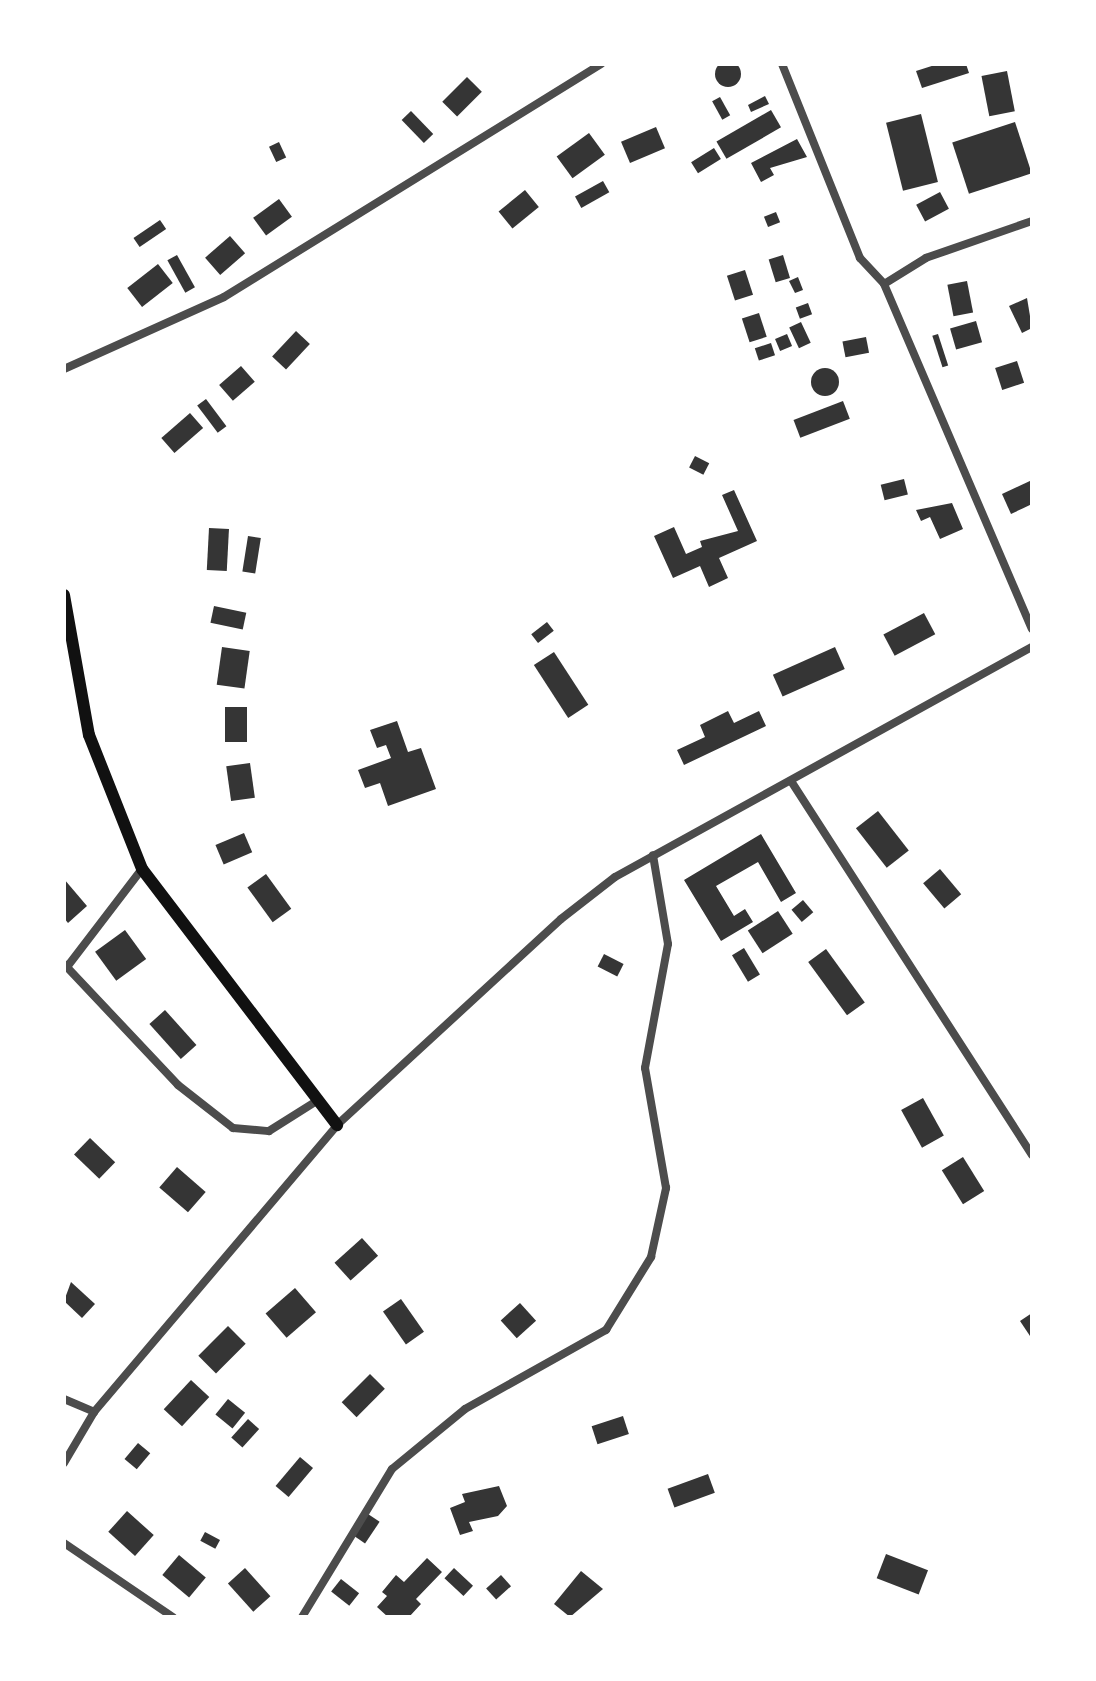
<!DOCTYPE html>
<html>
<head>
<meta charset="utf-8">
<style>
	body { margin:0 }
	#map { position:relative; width:1096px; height:1681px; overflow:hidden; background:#fff; font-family:"Roboto Serif",serif }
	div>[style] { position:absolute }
	.building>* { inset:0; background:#353535; transform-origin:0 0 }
	.round { border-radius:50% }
	.minor>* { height:8px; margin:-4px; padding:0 4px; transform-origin:4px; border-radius:4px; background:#4c4c4c }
	.secondary>* { height:12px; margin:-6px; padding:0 6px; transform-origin:6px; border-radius:6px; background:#111 }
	span { translate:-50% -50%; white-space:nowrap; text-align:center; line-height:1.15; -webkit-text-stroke:6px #fff; paint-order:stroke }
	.frame { position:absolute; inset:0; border:66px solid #fff; pointer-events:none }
</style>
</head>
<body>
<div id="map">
	<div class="building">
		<div class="round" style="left:715px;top:61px;width:26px;height:26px"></div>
		<div style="clip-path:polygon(938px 64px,966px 64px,969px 73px,922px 88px,916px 71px)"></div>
		<div style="left:1007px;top:71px;width:41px;height:26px;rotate:79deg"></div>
		<div style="left:467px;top:77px;width:21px;height:35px;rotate:45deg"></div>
		<div style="clip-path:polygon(765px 96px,769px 104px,751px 112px,748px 105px)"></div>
		<div style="left:720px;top:97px;width:21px;height:9px;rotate:61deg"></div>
		<div style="left:771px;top:110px;width:20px;height:63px;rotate:60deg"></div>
		<div style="left:411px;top:111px;width:32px;height:13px;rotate:46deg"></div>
		<div style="left:921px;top:114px;width:70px;height:36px;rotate:76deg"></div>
		<div style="left:1015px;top:122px;width:54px;height:66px;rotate:72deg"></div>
		<div style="left:656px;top:127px;width:23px;height:38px;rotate:67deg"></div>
		<div style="left:589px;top:133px;width:27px;height:40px;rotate:54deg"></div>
		<div style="clip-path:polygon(797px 139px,807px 157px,770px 168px,774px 175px,761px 182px,751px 163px)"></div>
		<div style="left:279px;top:142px;width:17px;height:11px;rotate:65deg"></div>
		<div style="left:714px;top:148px;width:13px;height:27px;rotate:58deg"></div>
		<div style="left:603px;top:181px;width:13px;height:32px;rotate:61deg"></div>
		<div style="left:525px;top:190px;width:22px;height:34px;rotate:51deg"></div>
		<div style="left:940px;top:192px;width:19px;height:27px;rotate:62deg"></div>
		<div style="left:279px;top:199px;width:22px;height:32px;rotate:54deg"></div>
		<div style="left:776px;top:212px;width:11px;height:13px;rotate:68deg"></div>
		<div style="left:160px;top:220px;width:11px;height:32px;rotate:56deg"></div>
		<div style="left:230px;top:236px;width:23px;height:33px;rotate:49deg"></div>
		<div style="left:177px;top:255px;width:37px;height:11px;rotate:61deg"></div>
		<div style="left:783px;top:255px;width:24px;height:15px;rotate:73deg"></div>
		<div style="left:158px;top:264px;width:24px;height:39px;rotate:52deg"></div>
		<div style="left:745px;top:270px;width:26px;height:19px;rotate:72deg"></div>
		<div style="clip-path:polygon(798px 277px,803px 290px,795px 293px,789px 281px)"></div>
		<div style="left:967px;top:281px;width:32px;height:20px;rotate:79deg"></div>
		<div style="clip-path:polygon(1027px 298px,1032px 328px,1022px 333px,1009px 306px)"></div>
		<div style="left:808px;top:303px;width:12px;height:13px;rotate:70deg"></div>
		<div style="left:759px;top:313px;width:25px;height:18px;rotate:72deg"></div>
		<div style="left:976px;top:321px;width:22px;height:27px;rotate:74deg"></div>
		<div style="left:801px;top:322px;width:23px;height:13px;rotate:65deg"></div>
		<div style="left:296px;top:331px;width:19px;height:35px;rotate:43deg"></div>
		<div style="left:787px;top:334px;width:13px;height:13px;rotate:67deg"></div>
		<div style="left:938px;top:334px;width:33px;height:6px;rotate:72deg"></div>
		<div style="left:866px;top:337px;width:16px;height:24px;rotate:79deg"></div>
		<div style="left:771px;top:343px;width:13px;height:17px;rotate:72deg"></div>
		<div style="left:1017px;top:361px;width:23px;height:23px;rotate:72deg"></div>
		<div style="left:241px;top:366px;width:21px;height:29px;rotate:49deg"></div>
		<div class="round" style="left:811px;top:368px;width:28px;height:28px"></div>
		<div style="left:206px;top:399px;width:34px;height:11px;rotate:53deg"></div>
		<div style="left:843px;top:401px;width:19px;height:53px;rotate:69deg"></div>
		<div style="left:190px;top:413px;width:20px;height:38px;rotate:49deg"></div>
		<div style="left:695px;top:456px;width:16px;height:13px;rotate:27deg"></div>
		<div style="left:904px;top:479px;width:16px;height:24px;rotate:76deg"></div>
		<div style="clip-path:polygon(1032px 480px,1032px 504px,1011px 514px,1002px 494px)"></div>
		<div style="clip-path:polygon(734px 490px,757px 541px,719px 558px,728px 578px,709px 587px,700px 566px,673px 578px,654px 536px,674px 527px,686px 554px,702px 547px,700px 541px,738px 531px,722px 495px)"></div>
		<div style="clip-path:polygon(952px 503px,963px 529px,940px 539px,930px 517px,921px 521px,916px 510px)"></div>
		<div style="left:209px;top:528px;width:20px;height:42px;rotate:3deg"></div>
		<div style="left:248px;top:536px;width:13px;height:36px;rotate:9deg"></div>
		<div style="left:214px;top:606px;width:33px;height:17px;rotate:12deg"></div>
		<div style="left:924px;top:613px;width:24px;height:46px;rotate:62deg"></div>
		<div style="left:547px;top:622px;width:11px;height:20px;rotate:52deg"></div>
		<div style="left:222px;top:647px;width:28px;height:38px;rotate:8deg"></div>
		<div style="left:835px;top:647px;width:24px;height:68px;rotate:66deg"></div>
		<div style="left:554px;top:652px;width:63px;height:24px;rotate:57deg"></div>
		<div style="left:225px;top:707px;width:22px;height:35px"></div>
		<div style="clip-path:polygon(728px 711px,734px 723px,759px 711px,766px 726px,684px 765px,677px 750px,705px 737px,700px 725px)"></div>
		<div style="clip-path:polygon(397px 721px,408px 752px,421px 748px,436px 789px,388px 806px,380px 783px,365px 788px,358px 770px,391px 758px,386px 745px,377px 748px,370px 730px)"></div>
		<div style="left:250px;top:763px;width:35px;height:24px;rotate:82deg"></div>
		<div style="left:878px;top:811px;width:50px;height:28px;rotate:52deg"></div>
		<div style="left:244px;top:833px;width:21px;height:31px;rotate:67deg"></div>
		<div style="clip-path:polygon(761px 834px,796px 893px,781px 902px,758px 862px,716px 886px,734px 916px,745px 909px,753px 922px,721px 941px,684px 880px)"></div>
		<div style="left:940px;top:869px;width:33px;height:22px;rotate:50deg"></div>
		<div style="left:266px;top:874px;width:43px;height:23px;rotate:54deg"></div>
		<div style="clip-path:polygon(64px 879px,87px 906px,68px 923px,64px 918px)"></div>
		<div style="left:803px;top:900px;width:16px;height:15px;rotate:50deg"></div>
		<div style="left:778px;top:911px;width:27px;height:36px;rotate:57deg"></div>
		<div style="left:125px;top:930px;width:36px;height:37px;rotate:54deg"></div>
		<div style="left:744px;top:948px;width:31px;height:14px;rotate:59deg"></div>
		<div style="left:826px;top:949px;width:66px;height:22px;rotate:54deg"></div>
		<div style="left:604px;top:954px;width:22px;height:14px;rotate:27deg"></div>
		<div style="left:165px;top:1010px;width:47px;height:21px;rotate:48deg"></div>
		<div style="left:923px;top:1098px;width:43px;height:25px;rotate:61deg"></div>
		<div style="left:90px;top:1138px;width:35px;height:23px;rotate:44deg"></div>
		<div style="left:963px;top:1157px;width:40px;height:25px;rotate:58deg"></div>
		<div style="left:177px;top:1167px;width:38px;height:27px;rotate:41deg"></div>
		<div style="left:362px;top:1238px;width:24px;height:37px;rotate:48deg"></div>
		<div style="clip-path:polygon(71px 1282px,95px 1304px,82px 1318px,64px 1301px)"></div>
		<div style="left:295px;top:1288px;width:32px;height:39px;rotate:49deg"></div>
		<div style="left:401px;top:1299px;width:40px;height:22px;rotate:55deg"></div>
		<div style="left:520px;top:1303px;width:24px;height:26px;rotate:48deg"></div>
		<div style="clip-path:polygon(1032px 1313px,1032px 1339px,1020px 1321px)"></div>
		<div style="left:228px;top:1326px;width:25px;height:42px;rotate:45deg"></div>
		<div style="left:370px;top:1374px;width:21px;height:40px;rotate:45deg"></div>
		<div style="left:191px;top:1380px;width:25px;height:40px;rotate:43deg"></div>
		<div style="left:228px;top:1399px;width:22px;height:20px;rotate:39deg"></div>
		<div style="left:623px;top:1416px;width:19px;height:33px;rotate:72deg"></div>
		<div style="left:248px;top:1419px;width:15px;height:25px;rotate:42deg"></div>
		<div style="left:138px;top:1443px;width:16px;height:21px;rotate:40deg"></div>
		<div style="left:300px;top:1457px;width:17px;height:38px;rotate:40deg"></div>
		<div style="left:708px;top:1474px;width:20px;height:43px;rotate:70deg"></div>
		<div style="clip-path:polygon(499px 1486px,507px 1506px,498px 1516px,469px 1522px,473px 1531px,460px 1535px,450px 1508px,465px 1502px,462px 1494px)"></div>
		<div style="left:127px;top:1511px;width:36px;height:28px;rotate:42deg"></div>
		<div style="left:368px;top:1514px;width:14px;height:26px;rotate:34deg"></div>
		<div style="left:205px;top:1532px;width:17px;height:10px;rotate:28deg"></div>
		<div style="left:886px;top:1554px;width:45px;height:26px;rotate:21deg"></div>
		<div style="left:179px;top:1555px;width:35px;height:26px;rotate:40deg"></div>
		<div style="clip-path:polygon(427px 1558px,442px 1572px,416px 1599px,421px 1604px,409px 1617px,388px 1617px,377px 1607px,387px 1596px,382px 1592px,396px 1575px,404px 1582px)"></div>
		<div style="left:245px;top:1568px;width:38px;height:23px;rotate:48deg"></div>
		<div style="left:454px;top:1568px;width:26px;height:14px;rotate:43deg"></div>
		<div style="clip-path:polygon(581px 1571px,603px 1589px,570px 1617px,554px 1604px)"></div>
		<div style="left:501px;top:1575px;width:15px;height:20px;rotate:48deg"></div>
		<div style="left:341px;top:1579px;width:23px;height:16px;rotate:38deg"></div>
	</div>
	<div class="minor">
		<div style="left:782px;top:64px;width:209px;rotate:68.1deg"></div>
		<div style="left:860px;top:258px;width:35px;rotate:47deg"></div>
		<div style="left:1032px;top:221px;width:112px;rotate:160.8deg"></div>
		<div style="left:926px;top:258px;width:49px;rotate:148.2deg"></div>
		<div style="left:884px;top:284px;width:375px;rotate:66.8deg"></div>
		<div style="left:64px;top:369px;width:175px;rotate:-24.2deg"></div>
		<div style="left:224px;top:297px;width:443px;rotate:-31.7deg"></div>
		<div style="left:791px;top:781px;width:445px;rotate:57.2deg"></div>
		<div style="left:64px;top:964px;width:166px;rotate:46.7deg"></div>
		<div style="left:178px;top:1085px;width:70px;rotate:38deg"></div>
		<div style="left:233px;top:1128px;width:36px;rotate:5deg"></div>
		<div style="left:269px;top:1131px;width:58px;rotate:-32.3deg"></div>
		<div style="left:67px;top:967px;width:123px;rotate:-52.6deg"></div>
		<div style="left:64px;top:1399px;width:33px;rotate:23deg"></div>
		<div style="left:64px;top:1463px;width:59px;rotate:-59.5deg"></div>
		<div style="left:94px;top:1412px;width:376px;rotate:-49.7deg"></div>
		<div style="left:337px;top:1125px;width:304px;rotate:-42.6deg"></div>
		<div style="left:561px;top:919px;width:68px;rotate:-37.9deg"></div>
		<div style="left:615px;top:877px;width:476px;rotate:-28.9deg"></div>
		<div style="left:64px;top:1543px;width:132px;rotate:34.2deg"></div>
		<div style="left:302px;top:1617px;width:173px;rotate:-58.7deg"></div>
		<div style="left:392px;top:1469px;width:94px;rotate:-39.4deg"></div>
		<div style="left:465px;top:1409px;width:162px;rotate:-29.3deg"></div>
		<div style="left:606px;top:1330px;width:86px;rotate:-58.3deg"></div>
		<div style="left:651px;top:1257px;width:71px;rotate:-77.7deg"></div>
		<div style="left:666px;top:1188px;width:122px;rotate:-99.9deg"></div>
		<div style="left:645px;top:1068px;width:126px;rotate:-79.5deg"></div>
		<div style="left:668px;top:944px;width:90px;rotate:-99.6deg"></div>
	</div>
	<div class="secondary">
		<div style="left:64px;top:595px;width:142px;rotate:79.9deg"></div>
		<div style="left:89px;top:735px;width:144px;rotate:68.4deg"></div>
		<div style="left:142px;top:869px;width:322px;rotate:52.7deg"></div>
	</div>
	<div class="frame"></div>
</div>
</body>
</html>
